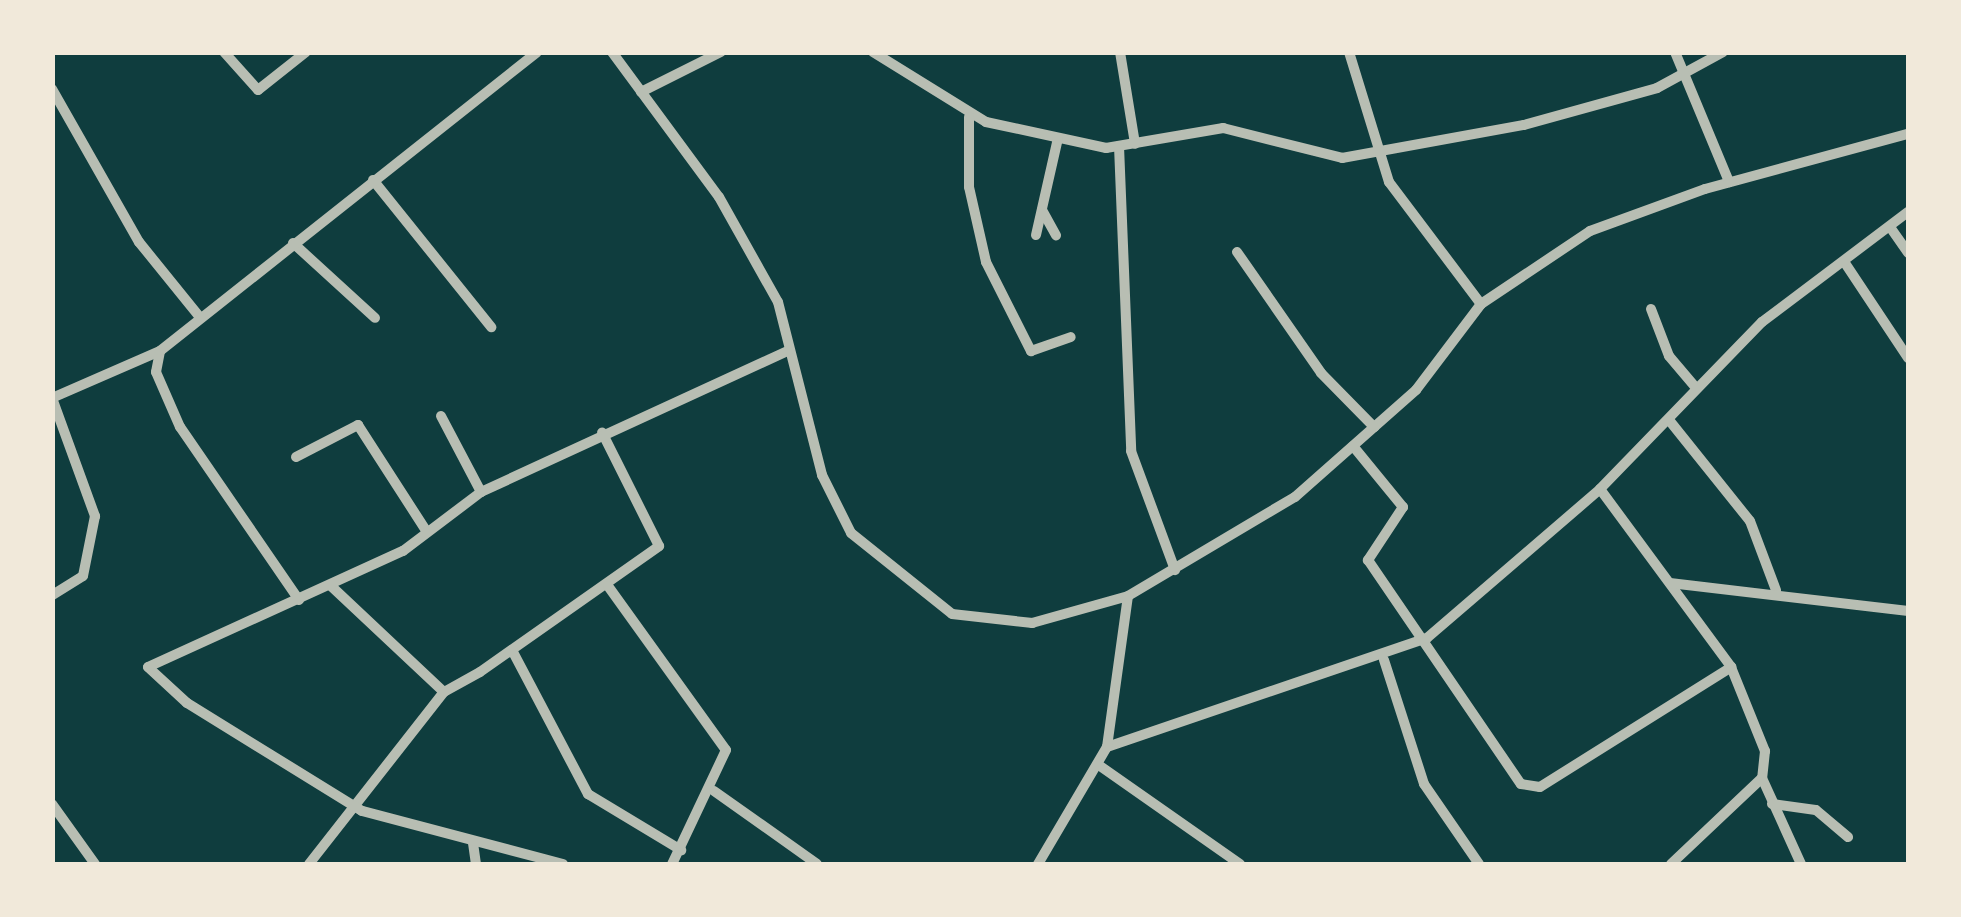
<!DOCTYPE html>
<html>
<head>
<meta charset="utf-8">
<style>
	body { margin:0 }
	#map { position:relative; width:1961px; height:917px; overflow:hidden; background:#0f3d3e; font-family:Inter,sans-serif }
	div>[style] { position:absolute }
	.minor>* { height:10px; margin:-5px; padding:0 5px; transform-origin:5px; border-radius:5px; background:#b8beb3 }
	span { translate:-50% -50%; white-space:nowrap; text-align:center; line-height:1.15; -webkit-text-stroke:10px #f1e9da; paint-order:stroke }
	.frame { position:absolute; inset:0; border:55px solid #f1e9da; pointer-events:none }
</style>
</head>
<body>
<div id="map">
	<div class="minor">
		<div style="left:224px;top:52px;width:51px;rotate:48.2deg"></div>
		<div style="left:258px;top:90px;width:61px;rotate:-38.4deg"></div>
		<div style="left:612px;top:52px;width:180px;rotate:53.6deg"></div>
		<div style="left:719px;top:197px;width:120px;rotate:60.7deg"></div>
		<div style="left:778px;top:302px;width:179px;rotate:75.7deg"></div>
		<div style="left:822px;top:475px;width:65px;rotate:63.4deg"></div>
		<div style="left:851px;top:533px;width:129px;rotate:38.7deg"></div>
		<div style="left:952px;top:614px;width:81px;rotate:6.4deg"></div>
		<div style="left:1032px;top:623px;width:100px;rotate:-15.7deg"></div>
		<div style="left:1128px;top:596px;width:194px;rotate:-30.7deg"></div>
		<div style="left:1295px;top:497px;width:162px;rotate:-41.5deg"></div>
		<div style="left:1416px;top:390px;width:108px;rotate:-52.9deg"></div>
		<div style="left:1481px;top:304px;width:131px;rotate:-33.8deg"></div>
		<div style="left:1590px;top:231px;width:122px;rotate:-20.1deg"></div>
		<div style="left:1705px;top:189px;width:210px;rotate:-15.2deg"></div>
		<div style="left:873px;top:52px;width:133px;rotate:31.8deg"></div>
		<div style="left:986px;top:122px;width:123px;rotate:12.2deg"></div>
		<div style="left:1106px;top:148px;width:119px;rotate:-9.7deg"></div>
		<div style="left:1223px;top:128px;width:123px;rotate:14.1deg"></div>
		<div style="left:1342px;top:158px;width:185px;rotate:-10.3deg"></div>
		<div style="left:1524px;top:125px;width:138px;rotate:-15.5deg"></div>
		<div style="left:1657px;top:88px;width:75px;rotate:-28.6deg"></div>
		<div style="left:1120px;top:52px;width:93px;rotate:80.7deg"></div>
		<div style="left:1349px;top:52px;width:136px;rotate:72.9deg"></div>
		<div style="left:1389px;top:182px;width:153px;rotate:53deg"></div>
		<div style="left:1675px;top:52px;width:141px;rotate:67.4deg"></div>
		<div style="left:52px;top:89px;width:176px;rotate:60.4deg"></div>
		<div style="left:139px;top:242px;width:95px;rotate:51deg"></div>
		<div style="left:641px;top:92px;width:89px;rotate:-26.6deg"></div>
		<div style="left:969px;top:117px;width:70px;rotate:90deg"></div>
		<div style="left:969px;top:187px;width:77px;rotate:77.2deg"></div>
		<div style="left:986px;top:262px;width:100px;rotate:63.2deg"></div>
		<div style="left:1031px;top:351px;width:42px;rotate:-19.3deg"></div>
		<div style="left:1119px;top:146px;width:305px;rotate:87.7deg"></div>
		<div style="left:1131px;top:451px;width:127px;rotate:69.7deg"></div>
		<div style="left:373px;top:180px;width:189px;rotate:51.2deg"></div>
		<div style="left:1042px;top:210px;width:29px;rotate:61deg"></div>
		<div style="left:1890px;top:227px;width:32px;rotate:55deg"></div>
		<div style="left:1036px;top:235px;width:99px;rotate:-77.2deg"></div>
		<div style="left:293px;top:243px;width:111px;rotate:42.4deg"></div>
		<div style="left:1237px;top:252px;width:147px;rotate:55.2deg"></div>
		<div style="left:1321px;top:373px;width:76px;rotate:45.5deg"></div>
		<div style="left:1845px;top:263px;width:114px;rotate:56.4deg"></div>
		<div style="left:1651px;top:309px;width:50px;rotate:69deg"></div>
		<div style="left:1669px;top:356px;width:42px;rotate:49.8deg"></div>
		<div style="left:52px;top:398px;width:126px;rotate:70deg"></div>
		<div style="left:95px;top:516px;width:61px;rotate:101.3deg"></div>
		<div style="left:83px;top:576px;width:36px;rotate:148deg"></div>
		<div style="left:52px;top:398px;width:118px;rotate:-23.5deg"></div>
		<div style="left:441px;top:416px;width:86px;rotate:62.2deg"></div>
		<div style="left:1669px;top:420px;width:129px;rotate:51.3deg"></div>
		<div style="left:1750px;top:521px;width:74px;rotate:69.4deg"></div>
		<div style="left:1353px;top:446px;width:79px;rotate:50.7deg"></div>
		<div style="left:1403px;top:507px;width:64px;rotate:123.4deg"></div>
		<div style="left:1368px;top:560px;width:271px;rotate:55.7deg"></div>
		<div style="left:1521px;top:784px;width:19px;rotate:9deg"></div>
		<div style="left:1540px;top:787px;width:226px;rotate:-32.1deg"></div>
		<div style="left:296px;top:457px;width:70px;rotate:-27.3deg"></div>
		<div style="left:358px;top:425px;width:127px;rotate:57.2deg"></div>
		<div style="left:1600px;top:489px;width:221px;rotate:53.6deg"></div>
		<div style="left:1731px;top:667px;width:91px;rotate:68deg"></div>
		<div style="left:1765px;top:751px;width:27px;rotate:96deg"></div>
		<div style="left:1762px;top:778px;width:125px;rotate:136.6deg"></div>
		<div style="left:1670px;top:583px;width:240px;rotate:6.7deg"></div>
		<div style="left:330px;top:585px;width:156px;rotate:43.2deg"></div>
		<div style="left:444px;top:692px;width:41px;rotate:-29.1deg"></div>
		<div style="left:480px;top:672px;width:219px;rotate:-35.1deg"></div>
		<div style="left:659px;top:546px;width:127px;rotate:-116.6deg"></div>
		<div style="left:608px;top:586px;width:202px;rotate:54.3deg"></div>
		<div style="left:726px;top:750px;width:126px;rotate:115.3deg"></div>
		<div style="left:299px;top:600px;width:210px;rotate:-124.5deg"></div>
		<div style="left:180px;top:427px;width:60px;rotate:-113.6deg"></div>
		<div style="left:156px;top:372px;width:21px;rotate:-79deg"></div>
		<div style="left:160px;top:351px;width:481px;rotate:-38.4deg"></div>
		<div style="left:512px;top:650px;width:163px;rotate:62.2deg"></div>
		<div style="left:588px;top:794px;width:109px;rotate:31.1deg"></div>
		<div style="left:1384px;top:660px;width:130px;rotate:72.1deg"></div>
		<div style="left:1424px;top:784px;width:97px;rotate:55.5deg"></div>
		<div style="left:1107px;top:747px;width:338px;rotate:-18.8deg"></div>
		<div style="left:1427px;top:638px;width:228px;rotate:-40.7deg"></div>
		<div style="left:1600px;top:489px;width:233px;rotate:-45.9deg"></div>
		<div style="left:1762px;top:322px;width:183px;rotate:-37deg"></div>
		<div style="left:1100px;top:766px;width:171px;rotate:35deg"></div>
		<div style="left:1762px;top:778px;width:94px;rotate:65.6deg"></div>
		<div style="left:714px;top:791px;width:126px;rotate:35.3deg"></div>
		<div style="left:52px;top:804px;width:74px;rotate:54.4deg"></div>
		<div style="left:1772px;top:804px;width:44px;rotate:7.8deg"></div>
		<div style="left:1816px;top:810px;width:42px;rotate:40.2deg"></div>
		<div style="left:473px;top:843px;width:21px;rotate:82deg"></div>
		<div style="left:309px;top:864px;width:219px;rotate:-51.9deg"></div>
		<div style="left:563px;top:864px;width:208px;rotate:-165.2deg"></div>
		<div style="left:362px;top:811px;width:206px;rotate:-148.3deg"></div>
		<div style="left:187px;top:703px;width:53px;rotate:-137.3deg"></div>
		<div style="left:148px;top:667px;width:280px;rotate:-24.5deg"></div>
		<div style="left:403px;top:551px;width:98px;rotate:-37.1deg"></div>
		<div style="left:481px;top:492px;width:338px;rotate:-24.7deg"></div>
		<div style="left:1038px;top:864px;width:136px;rotate:-59.5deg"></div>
		<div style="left:1107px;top:747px;width:152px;rotate:-82.1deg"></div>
	</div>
	<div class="frame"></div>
</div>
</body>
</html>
